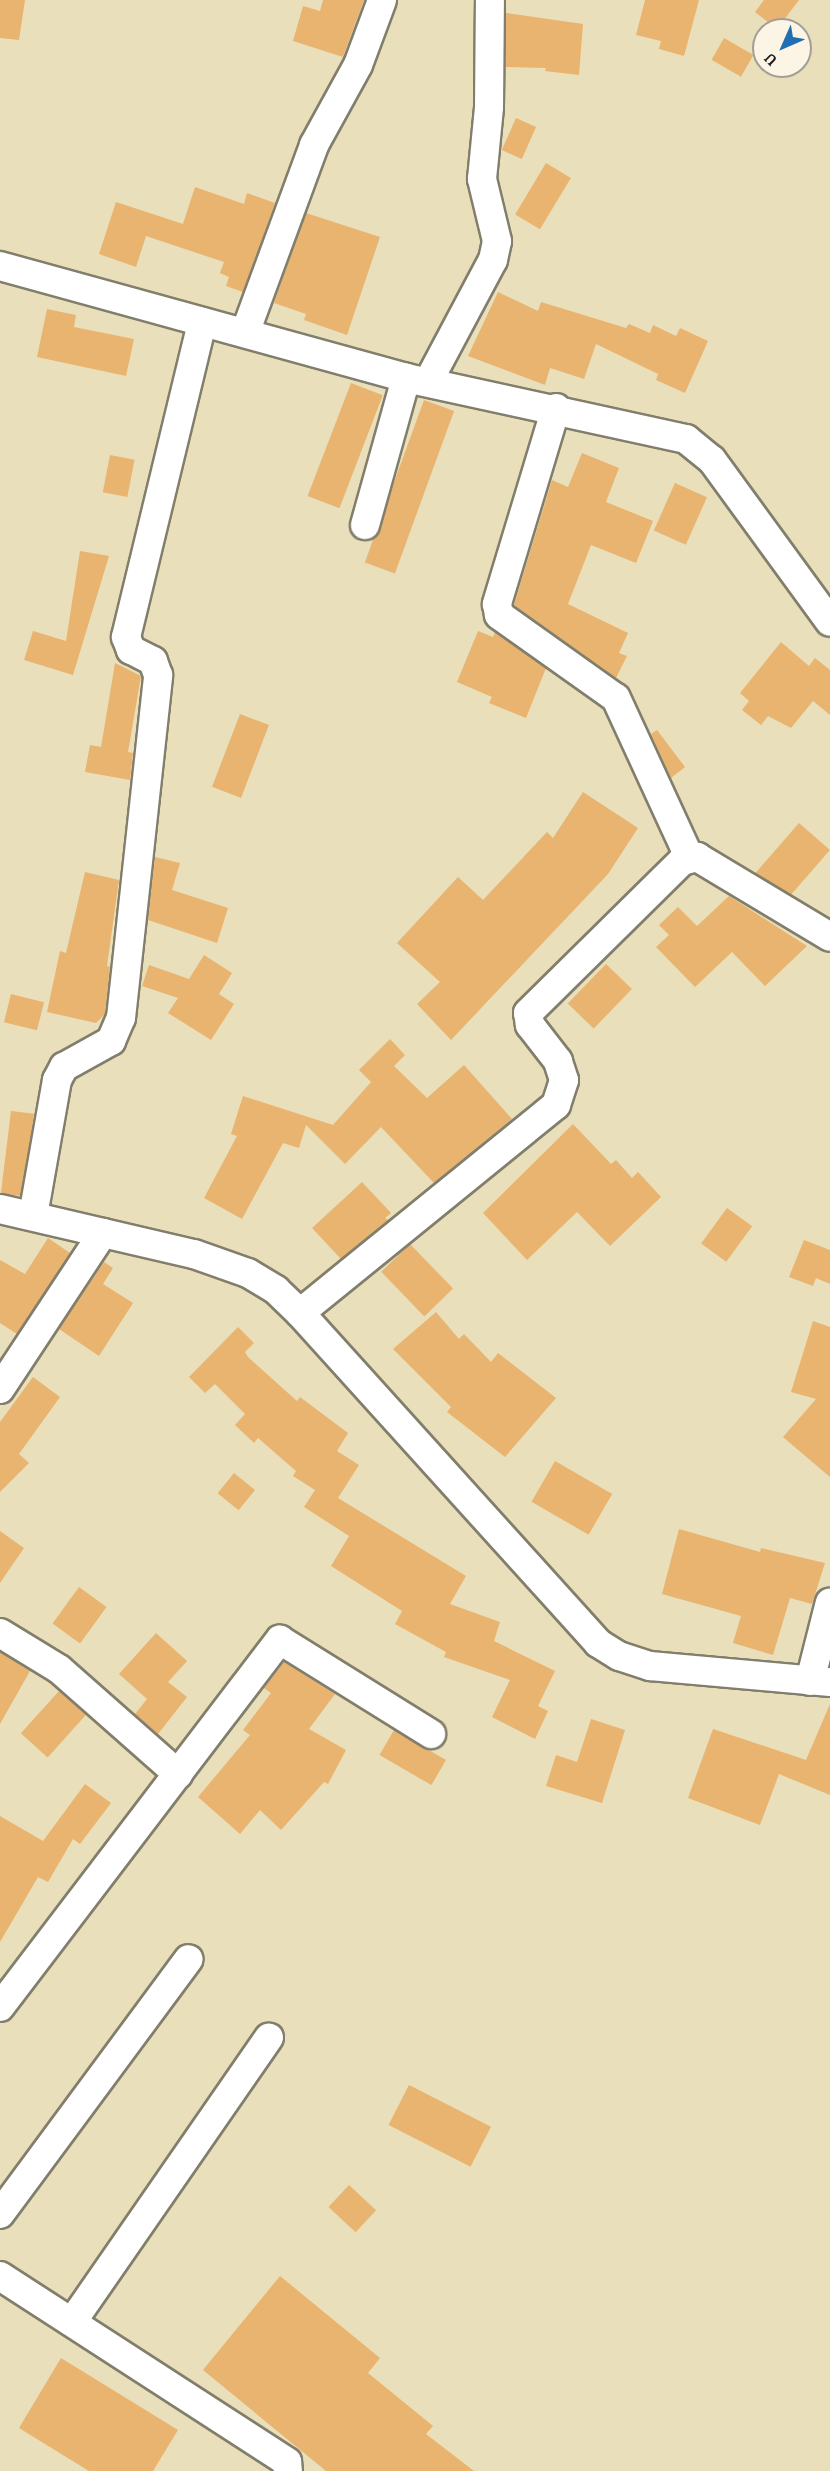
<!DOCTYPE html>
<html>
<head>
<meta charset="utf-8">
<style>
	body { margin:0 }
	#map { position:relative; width:830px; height:2471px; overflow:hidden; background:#e9dfbb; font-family:Alegreya,serif }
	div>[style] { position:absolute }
	.building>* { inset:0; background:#e8b46f; transform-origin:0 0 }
	.roads { filter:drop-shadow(2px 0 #827e6c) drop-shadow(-2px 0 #827e6c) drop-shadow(0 2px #827e6c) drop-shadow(0 -2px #827e6c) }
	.minor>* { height:28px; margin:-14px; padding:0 14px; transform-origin:14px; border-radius:14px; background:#fff }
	span { translate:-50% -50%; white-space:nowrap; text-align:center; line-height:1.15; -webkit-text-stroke:4.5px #fcf5e5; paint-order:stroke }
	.north { position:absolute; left:752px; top:18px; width:60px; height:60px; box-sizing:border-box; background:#fcf5e5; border:2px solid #a29e95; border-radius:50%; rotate:225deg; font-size:16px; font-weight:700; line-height:24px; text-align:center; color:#1c1c1c }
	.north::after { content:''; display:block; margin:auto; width:21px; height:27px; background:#1f6fb2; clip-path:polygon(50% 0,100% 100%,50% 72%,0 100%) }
</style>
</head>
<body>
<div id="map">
	<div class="building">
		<div style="clip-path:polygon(0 0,25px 0,19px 40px,0 38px)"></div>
		<div style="clip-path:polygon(323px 0,364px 0,343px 57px,293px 41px,303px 6px,320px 11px)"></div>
		<div style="clip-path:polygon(645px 0,699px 0,684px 56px,659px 49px,661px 41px,636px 35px)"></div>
		<div style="clip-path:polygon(764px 0,799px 0,777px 29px,755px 12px)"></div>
		<div style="clip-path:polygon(506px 13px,583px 24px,579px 75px,545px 71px,546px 68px,506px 67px)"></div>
		<div style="left:724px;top:38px;width:34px;height:25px;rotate:30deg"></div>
		<div style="left:516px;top:118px;width:22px;height:35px;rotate:24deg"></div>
		<div style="left:546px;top:163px;width:29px;height:60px;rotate:31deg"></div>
		<div style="clip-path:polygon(195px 187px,244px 204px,247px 193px,275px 203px,243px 292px,226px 286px,229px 277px,220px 273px,224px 262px,146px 236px,136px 267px,99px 254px,116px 202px,183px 224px)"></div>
		<div style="clip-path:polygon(306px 213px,380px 237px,347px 335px,304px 320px,306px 314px,274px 303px)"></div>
		<div style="clip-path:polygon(498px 292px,538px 311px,541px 302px,626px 328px,629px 324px,650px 333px,653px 325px,676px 336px,680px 328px,708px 341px,685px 393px,656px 380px,658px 374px,596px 344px,584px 379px,550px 368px,545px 385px,468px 356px)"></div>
		<div style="clip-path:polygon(47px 309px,76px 315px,74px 327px,134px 339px,126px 376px,37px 357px)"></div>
		<div style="left:351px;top:383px;width:34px;height:121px;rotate:21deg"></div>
		<div style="left:424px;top:400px;width:32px;height:173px;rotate:20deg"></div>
		<div style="clip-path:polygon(582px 453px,619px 468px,606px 502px,653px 521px,636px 563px,591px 545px,568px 604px,628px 633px,619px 653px,627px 656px,616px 678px,514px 605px,552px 480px,568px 487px)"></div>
		<div style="left:110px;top:455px;width:25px;height:38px;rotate:11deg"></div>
		<div style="left:675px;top:483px;width:35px;height:52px;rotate:24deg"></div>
		<div style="clip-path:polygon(80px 551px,109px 556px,73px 675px,24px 660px,33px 631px,66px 641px)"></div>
		<div style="clip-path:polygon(478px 631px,493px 637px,495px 632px,546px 668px,526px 718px,489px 703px,492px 697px,457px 682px)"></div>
		<div style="clip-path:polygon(781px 642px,809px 666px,815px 658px,830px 670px,830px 715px,813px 701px,791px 728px,768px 716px,761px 725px,742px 710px,749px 701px,740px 693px)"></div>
		<div style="clip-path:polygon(115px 663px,141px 676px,128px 752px,133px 753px,130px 780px,85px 772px,90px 745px,101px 747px)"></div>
		<div style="left:240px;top:714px;width:31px;height:78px;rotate:21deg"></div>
		<div style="clip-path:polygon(657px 730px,685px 767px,671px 778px,651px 734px)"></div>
		<div style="clip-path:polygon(583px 792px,638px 828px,608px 874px,451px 1040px,417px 1004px,440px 982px,397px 943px,458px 877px,483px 900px,547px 832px,553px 838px)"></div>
		<div style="left:799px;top:823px;width:41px;height:66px;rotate:41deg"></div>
		<div style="clip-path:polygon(155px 857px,180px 863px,172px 890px,228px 908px,217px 943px,148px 920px)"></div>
		<div style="clip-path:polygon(85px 872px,119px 880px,107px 966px,110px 967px,105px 1014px,96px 1023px,47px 1012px,60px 951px,66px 953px)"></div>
		<div style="clip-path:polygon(729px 896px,807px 946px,765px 986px,732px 952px,695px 987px,656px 947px,669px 935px,659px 925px,678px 907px,697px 926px)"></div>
		<div style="clip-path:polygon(204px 955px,232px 973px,219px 994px,234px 1004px,211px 1040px,168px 1013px,178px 998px,142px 986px,149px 965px,189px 979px)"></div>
		<div style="left:606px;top:964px;width:36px;height:55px;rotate:44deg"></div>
		<div style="left:11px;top:994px;width:34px;height:29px;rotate:14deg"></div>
		<div style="clip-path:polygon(390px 1039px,405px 1055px,394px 1066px,427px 1098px,464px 1065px,512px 1119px,434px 1183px,381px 1127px,345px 1164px,306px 1125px,299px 1148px,283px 1143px,242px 1219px,204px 1198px,237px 1136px,231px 1134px,243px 1096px,333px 1125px,371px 1082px,359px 1070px)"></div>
		<div style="left:11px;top:1111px;width:23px;height:83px;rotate:7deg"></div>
		<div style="clip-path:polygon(573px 1124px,611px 1164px,616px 1160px,632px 1178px,638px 1172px,661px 1197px,610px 1246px,577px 1212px,527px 1260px,483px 1213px)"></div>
		<div style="clip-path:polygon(362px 1182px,391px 1213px,385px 1218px,388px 1220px,341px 1259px,312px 1228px)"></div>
		<div style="left:727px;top:1208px;width:31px;height:44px;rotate:36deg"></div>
		<div style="clip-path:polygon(48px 1238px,70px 1253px,17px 1334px,0 1323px,0 1260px,25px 1274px)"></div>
		<div style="clip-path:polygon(804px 1240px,830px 1250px,830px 1284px,816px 1278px,813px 1286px,789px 1277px)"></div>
		<div style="left:410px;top:1244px;width:62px;height:40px;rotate:46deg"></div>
		<div style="clip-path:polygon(104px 1262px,113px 1268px,103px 1284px,133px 1303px,99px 1356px,59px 1329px)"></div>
		<div style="clip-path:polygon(436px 1312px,459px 1339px,464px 1334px,491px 1362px,498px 1353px,556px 1398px,505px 1457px,447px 1412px,451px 1407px,393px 1349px)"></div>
		<div style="clip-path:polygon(813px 1321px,830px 1327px,830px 1477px,783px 1437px,816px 1399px,791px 1392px)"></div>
		<div style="clip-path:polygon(238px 1327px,254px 1343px,245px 1352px,248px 1357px,297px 1401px,300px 1397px,348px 1433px,337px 1451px,359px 1465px,338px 1498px,466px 1576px,450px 1604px,500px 1622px,494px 1641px,555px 1671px,538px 1706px,548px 1711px,535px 1739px,492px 1717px,510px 1680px,444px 1657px,446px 1652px,395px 1624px,402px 1611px,331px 1566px,349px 1536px,304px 1507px,315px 1490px,293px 1476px,296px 1471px,258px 1438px,254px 1443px,235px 1425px,245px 1414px,215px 1384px,205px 1393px,189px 1377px)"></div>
		<div style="clip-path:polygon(33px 1377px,60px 1397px,19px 1454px,29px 1463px,0 1492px,0 1422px)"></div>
		<div style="left:555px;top:1461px;width:66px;height:47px;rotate:30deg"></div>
		<div style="left:234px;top:1473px;width:27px;height:26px;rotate:39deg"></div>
		<div style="clip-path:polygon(679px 1529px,760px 1552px,761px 1548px,825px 1563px,812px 1604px,790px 1598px,773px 1655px,733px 1643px,741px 1616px,662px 1594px)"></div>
		<div style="clip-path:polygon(0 1531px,24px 1548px,0 1583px)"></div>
		<div style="left:79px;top:1587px;width:34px;height:45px;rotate:36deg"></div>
		<div style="clip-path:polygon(156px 1633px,187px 1661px,168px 1682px,187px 1697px,158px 1734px,135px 1714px,147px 1699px,119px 1674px)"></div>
		<div style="clip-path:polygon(0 1652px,30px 1671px,0 1724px)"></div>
		<div style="clip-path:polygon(284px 1662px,335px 1694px,309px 1729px,346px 1750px,328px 1784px,324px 1782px,281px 1830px,260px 1810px,240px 1834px,198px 1797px,250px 1735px,243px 1730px,271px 1693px,264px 1688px)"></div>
		<div style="left:59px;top:1691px;width:36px;height:57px;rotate:42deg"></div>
		<div style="clip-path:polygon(830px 1704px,830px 1795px,779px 1774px,760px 1825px,688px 1798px,713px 1729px,806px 1760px)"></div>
		<div style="clip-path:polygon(591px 1719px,625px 1730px,602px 1803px,546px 1786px,556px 1755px,577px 1762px)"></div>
		<div style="left:394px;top:1730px;width:60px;height:29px;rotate:30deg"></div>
		<div style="clip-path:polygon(85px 1784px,111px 1803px,80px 1844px,73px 1839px,48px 1882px,38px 1877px,0 1942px,0 1816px,43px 1841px)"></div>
		<div style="left:409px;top:2085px;width:92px;height:45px;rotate:27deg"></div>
		<div style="left:349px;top:2185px;width:37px;height:30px;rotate:43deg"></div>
		<div style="clip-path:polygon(280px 2276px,380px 2358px,368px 2373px,433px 2426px,426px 2434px,474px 2471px,326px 2471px,203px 2370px)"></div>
		<div style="clip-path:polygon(61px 2358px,178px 2430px,153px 2471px,89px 2471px,19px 2428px)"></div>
	</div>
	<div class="roads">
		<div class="minor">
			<div style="left:0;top:266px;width:421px;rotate:15.4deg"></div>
			<div style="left:406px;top:378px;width:287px;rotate:12.3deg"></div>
			<div style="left:686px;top:439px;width:33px;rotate:39deg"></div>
			<div style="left:712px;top:460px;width:200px;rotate:53.9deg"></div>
			<div style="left:245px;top:333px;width:200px;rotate:-69.8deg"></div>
			<div style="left:314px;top:145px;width:91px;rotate:-61.2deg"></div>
			<div style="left:358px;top:65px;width:69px;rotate:-69.7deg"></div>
			<div style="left:428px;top:382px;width:138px;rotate:-62deg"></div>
			<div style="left:493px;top:260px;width:19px;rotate:-78deg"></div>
			<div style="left:497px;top:241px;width:64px;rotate:-103.6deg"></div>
			<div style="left:482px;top:179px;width:72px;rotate:-84.4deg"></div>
			<div style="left:489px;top:107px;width:107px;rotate:-89.5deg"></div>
			<div style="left:556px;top:408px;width:205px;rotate:106.8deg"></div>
			<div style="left:497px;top:604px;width:11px;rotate:80deg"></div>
			<div style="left:499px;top:615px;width:143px;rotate:35.4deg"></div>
			<div style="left:616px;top:698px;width:175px;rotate:65.3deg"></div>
			<div style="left:365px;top:525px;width:153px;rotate:-74.4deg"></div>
			<div style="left:0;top:1209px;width:199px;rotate:13.1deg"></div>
			<div style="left:194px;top:1254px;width:57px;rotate:19.4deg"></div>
			<div style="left:248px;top:1273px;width:33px;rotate:31deg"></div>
			<div style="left:276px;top:1290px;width:33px;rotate:44deg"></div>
			<div style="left:300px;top:1313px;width:445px;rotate:47.9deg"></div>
			<div style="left:598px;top:1643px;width:25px;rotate:32deg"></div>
			<div style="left:619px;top:1656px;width:33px;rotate:18deg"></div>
			<div style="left:650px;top:1666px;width:181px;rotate:5.1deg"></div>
			<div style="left:33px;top:1216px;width:138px;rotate:-80deg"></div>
			<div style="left:57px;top:1080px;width:15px;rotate:-62deg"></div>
			<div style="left:64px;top:1067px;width:54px;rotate:-29deg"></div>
			<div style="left:111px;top:1041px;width:25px;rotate:-67deg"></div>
			<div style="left:121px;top:1018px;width:345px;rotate:-83.8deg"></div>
			<div style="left:158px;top:675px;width:15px;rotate:-110deg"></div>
			<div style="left:153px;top:661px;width:25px;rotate:-153deg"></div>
			<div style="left:131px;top:650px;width:14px;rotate:-111deg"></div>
			<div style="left:126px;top:637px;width:324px;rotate:-76.4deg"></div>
			<div style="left:300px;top:1313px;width:330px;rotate:-39.1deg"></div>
			<div style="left:556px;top:1105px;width:26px;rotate:-72deg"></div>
			<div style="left:564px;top:1080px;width:20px;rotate:-108deg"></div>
			<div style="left:558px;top:1061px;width:46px;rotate:-127.9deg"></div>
			<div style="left:530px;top:1025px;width:12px;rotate:-99deg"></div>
			<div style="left:528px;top:1013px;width:216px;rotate:-44.6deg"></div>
			<div style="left:682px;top:861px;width:16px;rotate:-15deg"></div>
			<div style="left:697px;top:857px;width:155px;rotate:31deg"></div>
			<div style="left:0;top:1389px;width:187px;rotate:-56.6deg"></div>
			<div style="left:0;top:1633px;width:69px;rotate:31.4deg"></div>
			<div style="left:59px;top:1669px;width:159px;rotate:41.4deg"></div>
			<div style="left:810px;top:1681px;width:81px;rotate:-75.8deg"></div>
			<div style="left:0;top:2007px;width:462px;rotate:-52.7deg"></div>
			<div style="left:280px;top:1640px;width:178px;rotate:31.9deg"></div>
			<div style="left:0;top:2214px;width:317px;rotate:-53.5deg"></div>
			<div style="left:0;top:2276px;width:342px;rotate:32.9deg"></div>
			<div style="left:287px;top:2462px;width:9px;rotate:84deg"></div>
			<div style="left:72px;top:2322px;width:346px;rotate:-55.3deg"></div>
		</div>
	</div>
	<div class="north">U</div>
</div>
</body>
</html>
